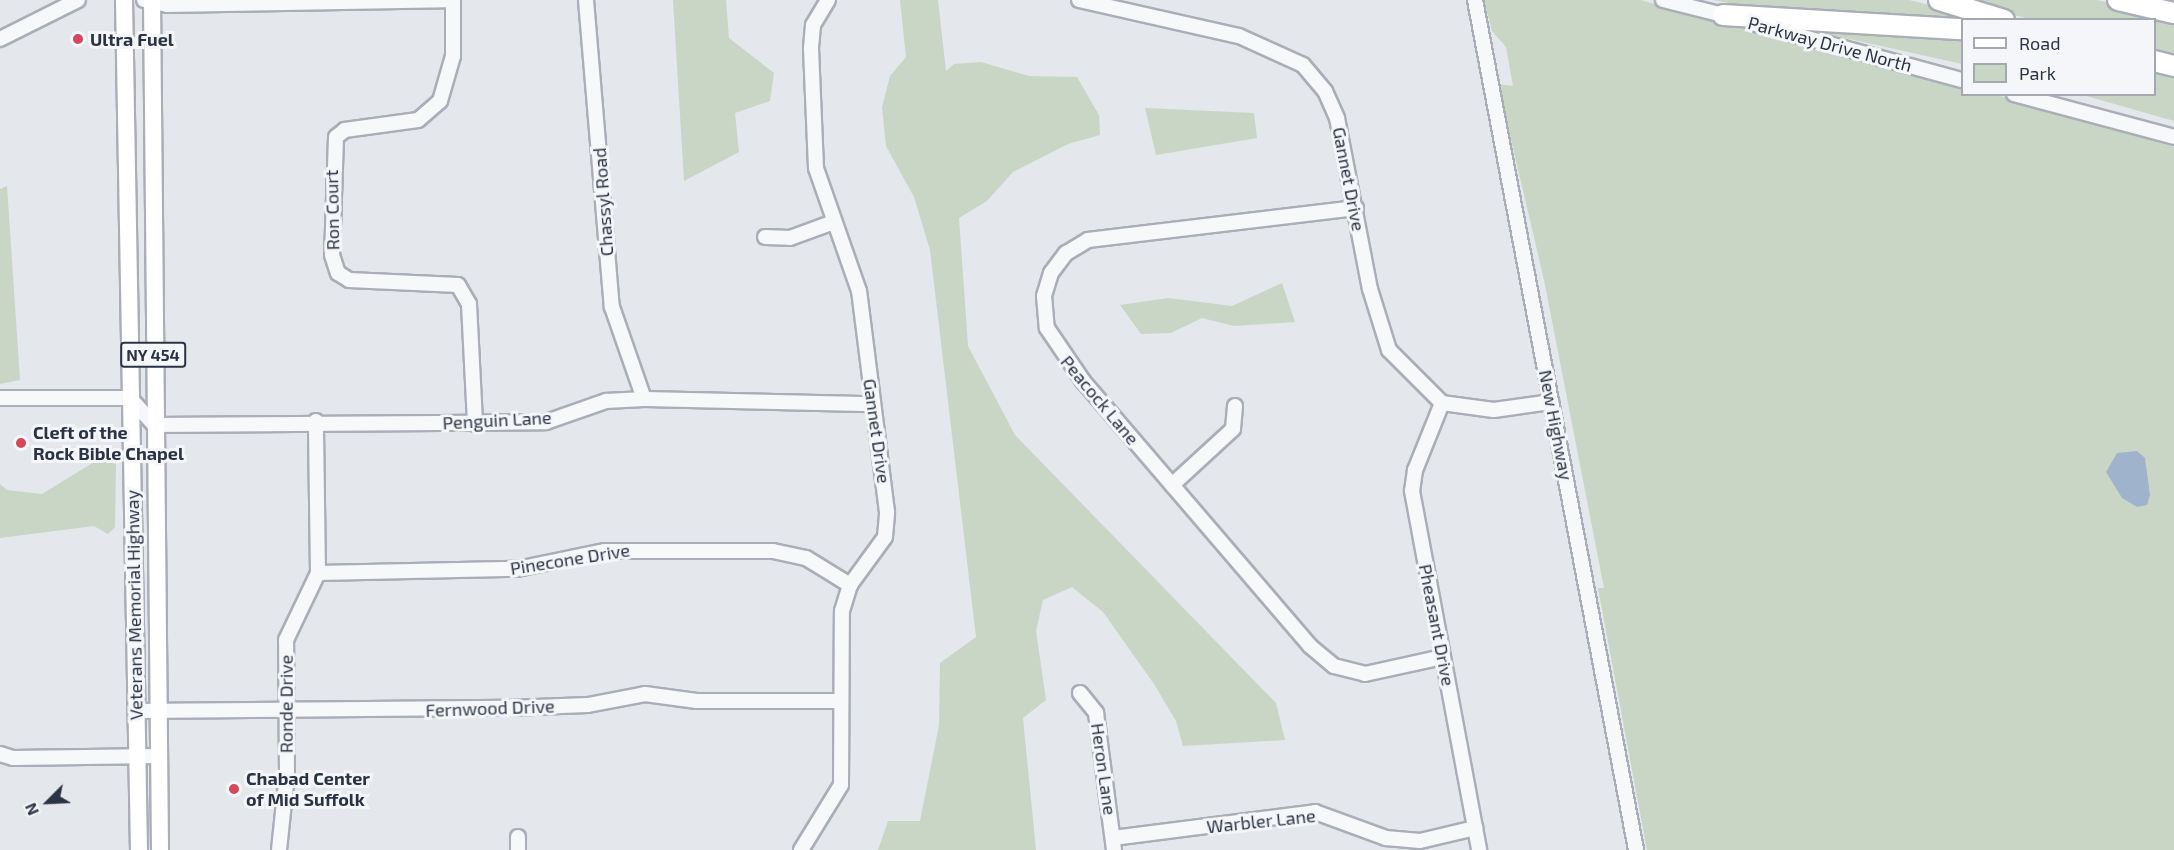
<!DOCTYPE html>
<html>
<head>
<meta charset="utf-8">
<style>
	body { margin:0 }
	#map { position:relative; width:2174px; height:850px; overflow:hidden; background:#e4e7ec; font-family:"Exo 2",sans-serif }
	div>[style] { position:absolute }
	.green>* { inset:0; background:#c9d6c5 }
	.water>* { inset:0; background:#9fb4cc }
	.roads { filter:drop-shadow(2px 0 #a9aeb7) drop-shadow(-2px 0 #a9aeb7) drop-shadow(0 2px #a9aeb7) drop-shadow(0 -2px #a9aeb7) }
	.minor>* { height:14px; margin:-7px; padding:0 7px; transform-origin:7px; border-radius:7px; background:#f7f8fa }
	.major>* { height:16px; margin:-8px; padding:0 8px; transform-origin:8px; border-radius:8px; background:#fff }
	.highway>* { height:20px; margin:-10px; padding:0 10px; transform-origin:10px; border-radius:10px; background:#fff }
	.dots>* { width:16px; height:16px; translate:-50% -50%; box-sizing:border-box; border:3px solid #f4f6f9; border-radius:50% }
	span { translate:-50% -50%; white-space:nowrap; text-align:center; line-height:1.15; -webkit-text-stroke:6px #f4f6f9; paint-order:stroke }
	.shield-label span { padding:2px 4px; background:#f4f6f9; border:2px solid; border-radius:4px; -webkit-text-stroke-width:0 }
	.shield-label { font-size:16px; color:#2b3445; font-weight:700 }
	.poi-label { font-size:18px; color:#2b3445; font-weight:700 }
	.left { translate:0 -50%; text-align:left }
	.street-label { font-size:18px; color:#2b3445 }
	.legend { position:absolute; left:1961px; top:18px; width:195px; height:78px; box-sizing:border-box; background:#f4f6f9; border:2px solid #a4a8b1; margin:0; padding:8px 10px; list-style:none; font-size:18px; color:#2b3445 }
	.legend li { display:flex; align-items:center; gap:12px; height:30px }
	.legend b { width:30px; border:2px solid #a4a8b1 }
	.north { position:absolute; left:18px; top:772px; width:60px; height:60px; -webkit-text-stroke:4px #f4f6f9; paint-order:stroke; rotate:246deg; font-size:16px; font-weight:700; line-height:24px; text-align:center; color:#2b3445 }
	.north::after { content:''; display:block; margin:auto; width:21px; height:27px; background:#2b3445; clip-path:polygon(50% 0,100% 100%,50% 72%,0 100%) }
</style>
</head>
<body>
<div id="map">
	<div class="green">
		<div style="clip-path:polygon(673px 0,726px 0,729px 38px,774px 73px,770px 101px,735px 113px,739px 152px,684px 181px)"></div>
		<div style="clip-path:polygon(900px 0,938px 0,946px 71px,954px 64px,981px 62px,1029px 76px,1077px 77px,1099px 115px,1100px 135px,1068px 144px,1013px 172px,987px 201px,959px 218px,968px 346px,1015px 435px,1276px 703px,1285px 740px,1183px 746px,1176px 721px,1154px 684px,1103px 612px,1072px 587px,1043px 600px,1036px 631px,1046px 700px,1023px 718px,1036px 850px,878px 850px,888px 821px,920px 821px,939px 725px,940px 663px,976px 637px,930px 250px,914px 197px,886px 146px,882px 107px,890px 76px,906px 57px)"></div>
		<div style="clip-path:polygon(1484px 0,1640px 0,1962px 85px,1962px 94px,1997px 95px,2174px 147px,2174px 850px,1647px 850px,1598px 588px,1604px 588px,1544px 280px,1498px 84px,1513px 86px,1506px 47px,1492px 31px)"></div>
		<div style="clip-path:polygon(1714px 0,1909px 0,1987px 19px,1791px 16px)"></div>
		<div style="clip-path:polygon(1957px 0,2097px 0,2174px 19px,2174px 59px,2155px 53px,2154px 20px,2029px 19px)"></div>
		<div style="clip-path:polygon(1815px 26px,1962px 38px,1962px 64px,1809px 30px)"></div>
		<div style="clip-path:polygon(2155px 72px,2174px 76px,2174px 121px,2083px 95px,2154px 94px)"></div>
		<div style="clip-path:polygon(1145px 108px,1254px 113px,1257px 138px,1156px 155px)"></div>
		<div style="clip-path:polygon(7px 186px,20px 380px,0 384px,0 189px)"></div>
		<div style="clip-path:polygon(1282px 283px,1295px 322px,1234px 326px,1202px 318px,1171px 333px,1141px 334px,1120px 305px,1168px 298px,1232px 306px)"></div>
		<div style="clip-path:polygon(99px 459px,116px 464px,115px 527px,108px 534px,94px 526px,0 538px,0 484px,7px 490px,42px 494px)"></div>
	</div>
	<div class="water">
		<div style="clip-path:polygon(2137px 451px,2145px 458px,2150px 495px,2147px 505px,2137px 507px,2122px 498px,2106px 472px,2117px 453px)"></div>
	</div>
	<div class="roads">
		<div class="minor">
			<div style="left:144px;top:0;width:24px;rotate:12deg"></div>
			<div style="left:167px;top:5px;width:279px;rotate:-1deg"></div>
			<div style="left:453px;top:0;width:56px;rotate:90deg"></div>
			<div style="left:453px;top:56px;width:47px;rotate:106.1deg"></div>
			<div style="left:440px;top:101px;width:29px;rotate:139deg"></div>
			<div style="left:418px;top:120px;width:74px;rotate:172.2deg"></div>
			<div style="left:345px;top:130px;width:11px;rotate:142deg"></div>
			<div style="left:336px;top:137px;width:118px;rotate:91.9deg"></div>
			<div style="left:332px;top:255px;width:19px;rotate:72deg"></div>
			<div style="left:338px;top:273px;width:13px;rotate:32deg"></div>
			<div style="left:349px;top:280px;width:109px;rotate:2.6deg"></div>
			<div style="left:458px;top:285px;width:22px;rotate:60deg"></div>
			<div style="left:469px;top:304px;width:120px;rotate:87.1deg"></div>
			<div style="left:586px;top:0;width:308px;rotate:85.2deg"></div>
			<div style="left:612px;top:307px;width:97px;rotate:70.8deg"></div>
			<div style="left:1079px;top:0;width:164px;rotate:12.7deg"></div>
			<div style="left:1239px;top:36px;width:70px;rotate:24.4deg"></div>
			<div style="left:1303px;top:65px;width:34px;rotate:50deg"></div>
			<div style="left:1325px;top:91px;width:30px;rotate:66deg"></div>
			<div style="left:1337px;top:118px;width:174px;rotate:79.1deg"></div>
			<div style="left:1370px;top:289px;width:64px;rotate:72.7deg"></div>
			<div style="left:1389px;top:350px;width:75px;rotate:45deg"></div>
			<div style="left:1442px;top:403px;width:52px;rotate:7.7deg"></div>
			<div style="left:1494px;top:410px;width:58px;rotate:-8deg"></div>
			<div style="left:1475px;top:0;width:865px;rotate:79.27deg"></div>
			<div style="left:1663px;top:0;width:70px;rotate:14deg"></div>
			<div style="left:1752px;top:23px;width:218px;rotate:15.2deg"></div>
			<div style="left:0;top:39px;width:87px;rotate:-26.6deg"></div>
			<div style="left:2014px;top:94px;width:166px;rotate:15deg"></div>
			<div style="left:1356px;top:208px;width:270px;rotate:173.2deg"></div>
			<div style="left:1088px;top:240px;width:26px;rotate:149deg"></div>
			<div style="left:1066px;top:253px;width:25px;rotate:127deg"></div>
			<div style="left:1051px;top:273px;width:24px;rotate:107deg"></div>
			<div style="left:1044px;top:296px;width:32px;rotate:85deg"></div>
			<div style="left:1047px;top:328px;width:64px;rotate:55.8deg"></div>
			<div style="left:1083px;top:381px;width:349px;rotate:49.4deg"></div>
			<div style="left:1310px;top:646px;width:31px;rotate:40deg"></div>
			<div style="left:1334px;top:666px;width:32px;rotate:14deg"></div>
			<div style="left:1365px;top:674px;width:80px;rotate:-12.3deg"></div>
			<div style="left:765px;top:237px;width:25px;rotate:2deg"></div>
			<div style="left:790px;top:238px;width:47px;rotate:-20deg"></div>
			<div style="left:0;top:398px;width:130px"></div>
			<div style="left:130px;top:398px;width:36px;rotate:48deg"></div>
			<div style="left:154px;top:425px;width:392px;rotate:-0.4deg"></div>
			<div style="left:546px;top:422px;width:64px;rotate:-19.3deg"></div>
			<div style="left:606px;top:401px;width:38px;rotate:-3deg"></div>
			<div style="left:644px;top:399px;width:229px;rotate:1.3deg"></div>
			<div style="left:1442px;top:403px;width:72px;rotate:111.9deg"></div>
			<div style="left:1415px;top:470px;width:21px;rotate:98deg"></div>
			<div style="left:1412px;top:491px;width:365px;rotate:79.4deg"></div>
			<div style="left:1172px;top:485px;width:83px;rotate:-42.6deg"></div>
			<div style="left:1233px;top:429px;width:23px;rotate:-85deg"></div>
			<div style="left:318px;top:573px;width:199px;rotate:-1.2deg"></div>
			<div style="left:517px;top:569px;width:90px;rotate:-11.6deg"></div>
			<div style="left:605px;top:551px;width:168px"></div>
			<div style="left:773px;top:551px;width:34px;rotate:12deg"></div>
			<div style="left:806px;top:558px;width:52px;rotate:31.5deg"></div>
			<div style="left:1080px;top:693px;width:26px;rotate:51deg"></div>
			<div style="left:1096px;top:713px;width:138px;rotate:82.5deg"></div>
			<div style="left:137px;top:711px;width:372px;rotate:-0.5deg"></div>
			<div style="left:509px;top:708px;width:79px;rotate:-2.2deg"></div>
			<div style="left:588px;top:705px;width:58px;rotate:-10.9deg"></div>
			<div style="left:645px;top:694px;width:52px;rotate:7.7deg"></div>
			<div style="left:697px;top:701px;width:144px"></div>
			<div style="left:0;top:754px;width:14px;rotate:17deg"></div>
			<div style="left:13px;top:758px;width:145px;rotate:-0.8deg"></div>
			<div style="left:518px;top:837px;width:13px;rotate:90deg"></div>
			<div style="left:1113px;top:838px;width:204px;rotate:-7.3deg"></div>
			<div style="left:1315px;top:812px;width:76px;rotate:20.1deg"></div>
			<div style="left:1386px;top:838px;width:34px;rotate:5deg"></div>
			<div style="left:1420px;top:841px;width:57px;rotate:-13.3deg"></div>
			<div style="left:279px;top:850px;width:76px;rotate:-84deg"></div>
			<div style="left:287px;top:774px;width:134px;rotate:-90.4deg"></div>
			<div style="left:286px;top:640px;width:74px;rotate:-64.5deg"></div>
			<div style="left:318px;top:573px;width:152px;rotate:-90.8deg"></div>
			<div style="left:801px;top:850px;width:76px;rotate:-58.4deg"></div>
			<div style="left:841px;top:785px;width:174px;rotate:-89.7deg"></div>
			<div style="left:842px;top:611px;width:27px;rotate:-73deg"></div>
			<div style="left:850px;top:585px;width:59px;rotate:-53.9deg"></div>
			<div style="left:885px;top:537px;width:25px;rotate:-85deg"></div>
			<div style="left:887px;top:512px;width:223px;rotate:-97.2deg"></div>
			<div style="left:859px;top:291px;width:130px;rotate:-109.3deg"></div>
			<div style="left:816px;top:168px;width:120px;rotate:-92.4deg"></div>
			<div style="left:811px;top:48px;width:23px;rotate:-85deg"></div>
			<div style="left:813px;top:25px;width:29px;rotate:-59deg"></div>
		</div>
		<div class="major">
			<div style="left:124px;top:0;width:850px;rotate:88.99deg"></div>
			<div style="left:152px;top:0;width:850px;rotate:89.46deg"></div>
		</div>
		<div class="highway">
			<div style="left:1939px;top:0;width:68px;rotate:17.1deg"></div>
			<div style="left:2118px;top:0;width:57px;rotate:13.1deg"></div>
			<div style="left:1723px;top:15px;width:239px;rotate:3.4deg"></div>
			<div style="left:2154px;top:61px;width:21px;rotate:14deg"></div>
		</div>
	</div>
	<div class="dots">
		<div style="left:78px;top:39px;background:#d1495b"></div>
		<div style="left:21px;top:443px;background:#d1495b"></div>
		<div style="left:234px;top:789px;background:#d1495b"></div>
	</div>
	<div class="shield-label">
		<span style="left:153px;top:355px">NY 454</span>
	</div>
	<div class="poi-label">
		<span class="left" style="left:90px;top:39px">Ultra Fuel</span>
		<span class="left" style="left:33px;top:443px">Cleft of the<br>Rock Bible Chapel</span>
		<span class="left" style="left:246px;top:789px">Chabad Center<br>of Mid Suffolk</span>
	</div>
	<div class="street-label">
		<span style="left:1830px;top:44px;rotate:15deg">Parkway Drive North</span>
		<span style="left:1349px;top:179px;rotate:79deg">Gannet Drive</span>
		<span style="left:603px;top:202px;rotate:-94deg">Chassyl Road</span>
		<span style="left:332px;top:210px;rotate:-91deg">Ron Court</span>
		<span style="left:1100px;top:400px;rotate:50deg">Peacock Lane</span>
		<span style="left:497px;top:420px;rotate:-3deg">Penguin Lane</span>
		<span style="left:1556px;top:425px;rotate:79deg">New Highway</span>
		<span style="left:877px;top:431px;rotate:82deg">Gannet Drive</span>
		<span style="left:570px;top:559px;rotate:-9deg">Pinecone Drive</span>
		<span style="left:134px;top:605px;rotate:-91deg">Veterans Memorial Highway</span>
		<span style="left:1437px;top:625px;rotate:79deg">Pheasant Drive</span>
		<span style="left:286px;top:704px;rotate:-90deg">Ronde Drive</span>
		<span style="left:490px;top:708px;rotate:-2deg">Fernwood Drive</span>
		<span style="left:1104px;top:769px;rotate:82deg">Heron Lane</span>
		<span style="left:1261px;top:821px;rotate:-6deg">Warbler Lane</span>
	</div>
	<ul class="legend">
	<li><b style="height:8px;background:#fff"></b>Road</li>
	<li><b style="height:16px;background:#c9d6c5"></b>Park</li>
	</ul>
	<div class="north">N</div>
</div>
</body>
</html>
